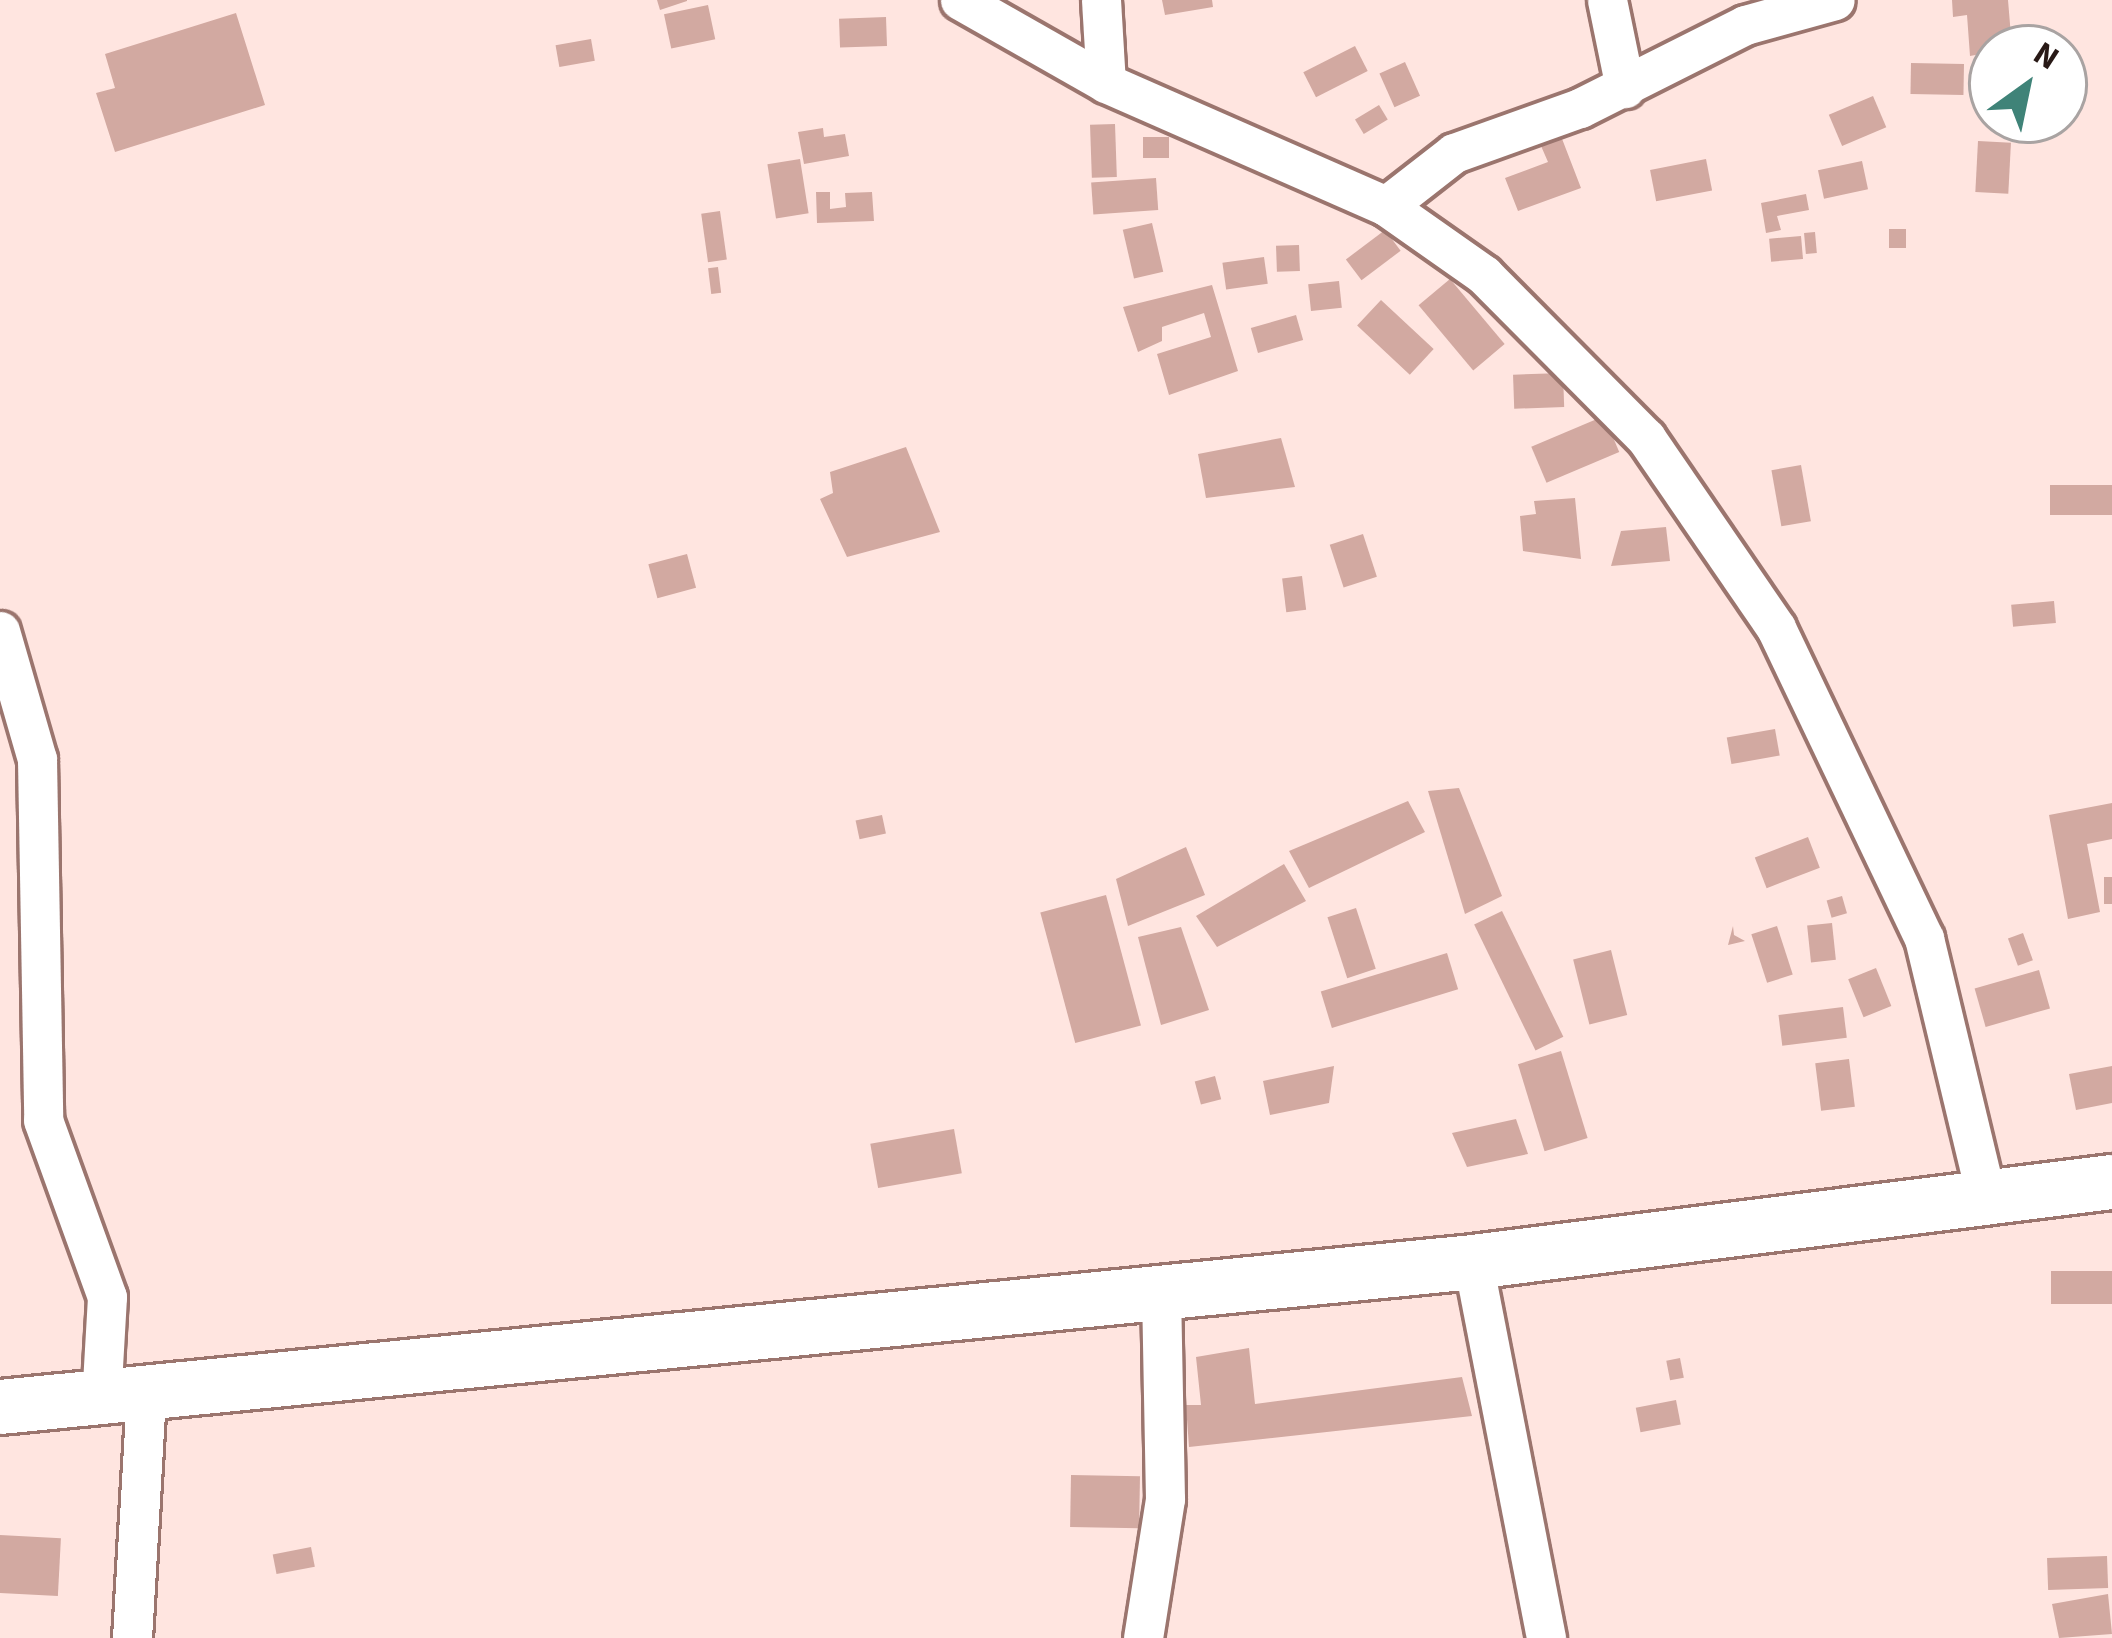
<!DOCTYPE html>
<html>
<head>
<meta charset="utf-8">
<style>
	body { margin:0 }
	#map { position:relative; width:2112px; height:1638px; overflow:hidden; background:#ffe5e0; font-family:"Source Sans 3",sans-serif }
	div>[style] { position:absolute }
	.building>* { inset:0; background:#d2a9a1; transform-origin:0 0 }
	.roads { filter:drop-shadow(3px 0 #9b756e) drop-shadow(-3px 0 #9b756e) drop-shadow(0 3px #9b756e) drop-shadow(0 -3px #9b756e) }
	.street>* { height:39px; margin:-19.5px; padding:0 19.5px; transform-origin:19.5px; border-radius:19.5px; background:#fff }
	.secondary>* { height:54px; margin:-27px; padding:0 27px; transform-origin:27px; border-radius:27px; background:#fff }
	span { translate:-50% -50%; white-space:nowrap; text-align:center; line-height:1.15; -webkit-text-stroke:10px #fff; paint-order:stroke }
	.north { position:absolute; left:1968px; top:24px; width:120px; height:120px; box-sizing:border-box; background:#fff; border:3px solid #a9a3a2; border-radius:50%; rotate:33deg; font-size:33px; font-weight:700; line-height:48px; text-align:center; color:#281916 }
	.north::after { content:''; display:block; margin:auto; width:42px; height:54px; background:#3f8378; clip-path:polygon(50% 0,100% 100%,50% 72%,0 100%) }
</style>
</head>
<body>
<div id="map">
	<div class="building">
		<div style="clip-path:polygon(657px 0,687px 0,687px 1px,660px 10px)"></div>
		<div style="clip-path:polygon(1162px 0,1212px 0,1213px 7px,1165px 15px)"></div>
		<div style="clip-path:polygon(1952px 0,2008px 0,2012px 48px,1970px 56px,1967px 15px,1953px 17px)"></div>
		<div style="left:708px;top:5px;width:35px;height:45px;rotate:78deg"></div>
		<div style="clip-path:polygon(236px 13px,265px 105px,115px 152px,96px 93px,115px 88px,105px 54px)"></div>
		<div style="left:886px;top:17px;width:29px;height:47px;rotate:88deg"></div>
		<div style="left:591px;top:39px;width:22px;height:36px;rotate:80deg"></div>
		<div style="left:1355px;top:46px;width:28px;height:58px;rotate:63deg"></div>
		<div style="left:1405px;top:62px;width:37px;height:28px;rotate:66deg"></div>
		<div style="left:1911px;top:63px;width:53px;height:31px;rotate:1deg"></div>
		<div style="left:1873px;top:96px;width:34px;height:48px;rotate:67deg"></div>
		<div style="left:1379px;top:105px;width:17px;height:28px;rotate:59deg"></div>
		<div style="left:1115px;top:124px;width:53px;height:25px;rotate:88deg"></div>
		<div style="clip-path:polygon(823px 128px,824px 137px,845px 134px,849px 156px,804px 164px,798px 132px)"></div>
		<div style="clip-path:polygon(1559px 131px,1581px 188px,1518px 211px,1505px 178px,1548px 162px,1538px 139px)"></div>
		<div style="left:1143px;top:137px;width:26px;height:21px"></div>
		<div style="left:1978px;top:141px;width:33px;height:51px;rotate:3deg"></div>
		<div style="left:800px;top:159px;width:55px;height:33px;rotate:81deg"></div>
		<div style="left:1706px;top:159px;width:32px;height:57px;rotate:79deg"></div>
		<div style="left:1862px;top:161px;width:29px;height:45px;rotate:78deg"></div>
		<div style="left:1156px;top:178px;width:32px;height:65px;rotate:86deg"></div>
		<div style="clip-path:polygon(816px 192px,830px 192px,830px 209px,846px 207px,845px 193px,872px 192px,874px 221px,817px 223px)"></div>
		<div style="clip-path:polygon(1806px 194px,1809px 210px,1777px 216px,1781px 230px,1766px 233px,1761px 203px)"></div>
		<div style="left:720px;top:211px;width:49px;height:19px;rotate:82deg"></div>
		<div style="left:1152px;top:223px;width:50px;height:30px;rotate:77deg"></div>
		<div style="left:1889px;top:229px;width:17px;height:19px"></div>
		<div style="left:1385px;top:230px;width:26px;height:49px;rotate:53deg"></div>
		<div style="left:1815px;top:232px;width:21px;height:11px;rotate:85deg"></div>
		<div style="left:1801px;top:236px;width:23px;height:32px;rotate:85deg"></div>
		<div style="left:1299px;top:245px;width:26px;height:23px;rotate:88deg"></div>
		<div style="left:1264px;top:257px;width:27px;height:42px;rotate:82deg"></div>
		<div style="left:718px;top:267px;width:26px;height:10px;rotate:83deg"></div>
		<div style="left:1450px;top:279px;width:85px;height:41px;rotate:50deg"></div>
		<div style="left:1339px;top:281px;width:27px;height:31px;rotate:84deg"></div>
		<div style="clip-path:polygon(1212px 285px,1238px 371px,1169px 395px,1157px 354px,1211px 337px,1204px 313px,1162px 327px,1162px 341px,1138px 352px,1123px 307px)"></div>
		<div style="left:1381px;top:300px;width:72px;height:35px;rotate:43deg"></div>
		<div style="left:1296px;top:315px;width:26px;height:47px;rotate:74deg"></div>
		<div style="left:1563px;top:373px;width:34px;height:50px;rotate:88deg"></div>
		<div style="left:1604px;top:416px;width:39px;height:79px;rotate:67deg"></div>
		<div style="clip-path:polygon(1281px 438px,1295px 487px,1206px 498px,1198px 454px)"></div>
		<div style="clip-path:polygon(906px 447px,940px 532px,847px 557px,820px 499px,833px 493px,830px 472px)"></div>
		<div style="left:1801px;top:465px;width:57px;height:30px;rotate:80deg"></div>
		<div style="left:2112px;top:485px;width:30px;height:62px;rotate:90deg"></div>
		<div style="clip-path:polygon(1575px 498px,1581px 559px,1523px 551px,1520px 516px,1536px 514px,1534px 501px)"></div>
		<div style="clip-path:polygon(1666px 527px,1670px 561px,1611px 566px,1621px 531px)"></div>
		<div style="left:1363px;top:534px;width:45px;height:35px;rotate:72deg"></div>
		<div style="left:687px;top:554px;width:35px;height:40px;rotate:75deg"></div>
		<div style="left:1302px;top:576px;width:34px;height:20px;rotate:83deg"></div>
		<div style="left:2054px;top:601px;width:22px;height:43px;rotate:85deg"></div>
		<div style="left:1775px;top:729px;width:27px;height:49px;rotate:80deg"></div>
		<div style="clip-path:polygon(1459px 788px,1502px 896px,1465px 914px,1428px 791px)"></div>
		<div style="clip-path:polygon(1408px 801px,1425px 832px,1309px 888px,1289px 851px)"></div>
		<div style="clip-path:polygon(2112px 803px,2112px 839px,2087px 844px,2100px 912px,2068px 919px,2049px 815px)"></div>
		<div style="left:882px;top:815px;width:19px;height:27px;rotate:78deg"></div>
		<div style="left:1808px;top:837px;width:33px;height:57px;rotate:69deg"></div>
		<div style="clip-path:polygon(1186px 847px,1205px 895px,1128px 926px,1116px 879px)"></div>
		<div style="clip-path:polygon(1284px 864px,1306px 901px,1217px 947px,1196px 916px)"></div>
		<div style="left:2104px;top:877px;width:8px;height:27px"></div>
		<div style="left:1106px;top:895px;width:135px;height:68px;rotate:75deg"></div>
		<div style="left:1842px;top:896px;width:18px;height:16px;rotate:74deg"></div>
		<div style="left:1356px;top:908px;width:64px;height:30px;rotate:72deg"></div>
		<div style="left:1502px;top:911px;width:140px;height:31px;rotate:64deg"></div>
		<div style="left:1832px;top:923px;width:37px;height:25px;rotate:84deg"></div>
		<div style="clip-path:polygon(1733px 926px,1734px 935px,1745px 941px,1728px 945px)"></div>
		<div style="left:1777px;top:926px;width:51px;height:27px;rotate:72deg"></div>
		<div style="clip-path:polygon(1181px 927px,1209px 1010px,1161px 1025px,1138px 937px)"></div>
		<div style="left:2023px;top:933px;width:29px;height:16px;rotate:70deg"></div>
		<div style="left:1611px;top:950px;width:67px;height:39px;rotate:76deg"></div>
		<div style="left:1447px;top:953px;width:38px;height:132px;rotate:73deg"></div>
		<div style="left:1876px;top:968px;width:41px;height:30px;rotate:68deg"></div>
		<div style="left:2039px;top:970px;width:40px;height:67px;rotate:74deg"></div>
		<div style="left:1843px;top:1007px;width:31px;height:65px;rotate:83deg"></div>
		<div style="left:1561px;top:1051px;width:91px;height:45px;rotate:73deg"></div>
		<div style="left:1849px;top:1059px;width:48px;height:34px;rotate:83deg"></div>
		<div style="clip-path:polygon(1334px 1066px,1329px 1103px,1270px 1115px,1263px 1081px)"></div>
		<div style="clip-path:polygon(2112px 1066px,2112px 1103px,2076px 1110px,2069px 1074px)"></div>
		<div style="left:1215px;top:1076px;width:24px;height:21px;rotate:75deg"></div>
		<div style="clip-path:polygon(1516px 1119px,1528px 1154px,1467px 1167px,1452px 1133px)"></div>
		<div style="left:954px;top:1129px;width:45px;height:85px;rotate:80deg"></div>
		<div style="left:2112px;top:1271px;width:33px;height:61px;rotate:90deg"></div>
		<div style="clip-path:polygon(1249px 1348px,1255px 1404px,1462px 1377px,1472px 1416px,1189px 1447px,1186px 1405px,1201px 1405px,1196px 1357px)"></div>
		<div style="left:1680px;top:1358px;width:20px;height:14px;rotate:79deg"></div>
		<div style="left:1676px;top:1400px;width:25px;height:41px;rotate:79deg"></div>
		<div style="left:1071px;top:1475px;width:69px;height:52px;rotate:1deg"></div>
		<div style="left:0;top:1535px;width:61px;height:58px;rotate:3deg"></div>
		<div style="left:311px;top:1547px;width:20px;height:39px;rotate:79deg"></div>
		<div style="left:2107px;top:1556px;width:32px;height:60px;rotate:88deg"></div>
		<div style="clip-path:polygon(2108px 1594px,2112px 1634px,2059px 1638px,2052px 1604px)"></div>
	</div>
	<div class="roads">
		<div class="street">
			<div style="left:960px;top:0;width:168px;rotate:29.6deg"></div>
			<div style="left:1106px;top:83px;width:306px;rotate:23.7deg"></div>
			<div style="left:1386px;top:206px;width:120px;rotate:35.1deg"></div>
			<div style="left:1484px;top:275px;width:230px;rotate:45.2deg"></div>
			<div style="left:1646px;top:438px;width:230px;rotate:55.6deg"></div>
			<div style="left:1776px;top:628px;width:344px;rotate:64.5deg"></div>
			<div style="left:1924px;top:938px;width:265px;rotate:76.5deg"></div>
			<div style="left:1101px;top:0;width:83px;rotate:86.6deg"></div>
			<div style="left:1607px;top:0;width:90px;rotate:78.4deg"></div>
			<div style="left:1386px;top:206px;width:86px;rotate:-37.9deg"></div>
			<div style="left:1454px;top:153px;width:134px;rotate:-19.7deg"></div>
			<div style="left:1580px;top:108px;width:185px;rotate:-26.7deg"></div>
			<div style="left:1745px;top:25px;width:93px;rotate:-15.5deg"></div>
			<div style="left:0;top:631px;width:133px;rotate:73.9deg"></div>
			<div style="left:37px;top:759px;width:361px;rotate:89deg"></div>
			<div style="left:43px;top:1120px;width:188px;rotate:70.1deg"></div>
			<div style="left:107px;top:1297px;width:103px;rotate:93.3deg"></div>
			<div style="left:1473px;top:1262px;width:383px;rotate:79deg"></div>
			<div style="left:132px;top:1638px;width:240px;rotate:-86.7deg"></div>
			<div style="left:1143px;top:1638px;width:141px;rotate:-81deg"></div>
			<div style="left:1165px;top:1499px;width:214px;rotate:-91.1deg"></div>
		</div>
		<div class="secondary">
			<div style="left:0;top:1407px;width:1480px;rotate:-5.62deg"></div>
			<div style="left:1473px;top:1262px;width:644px;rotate:-7.14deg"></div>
		</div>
	</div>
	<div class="north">N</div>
</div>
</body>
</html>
